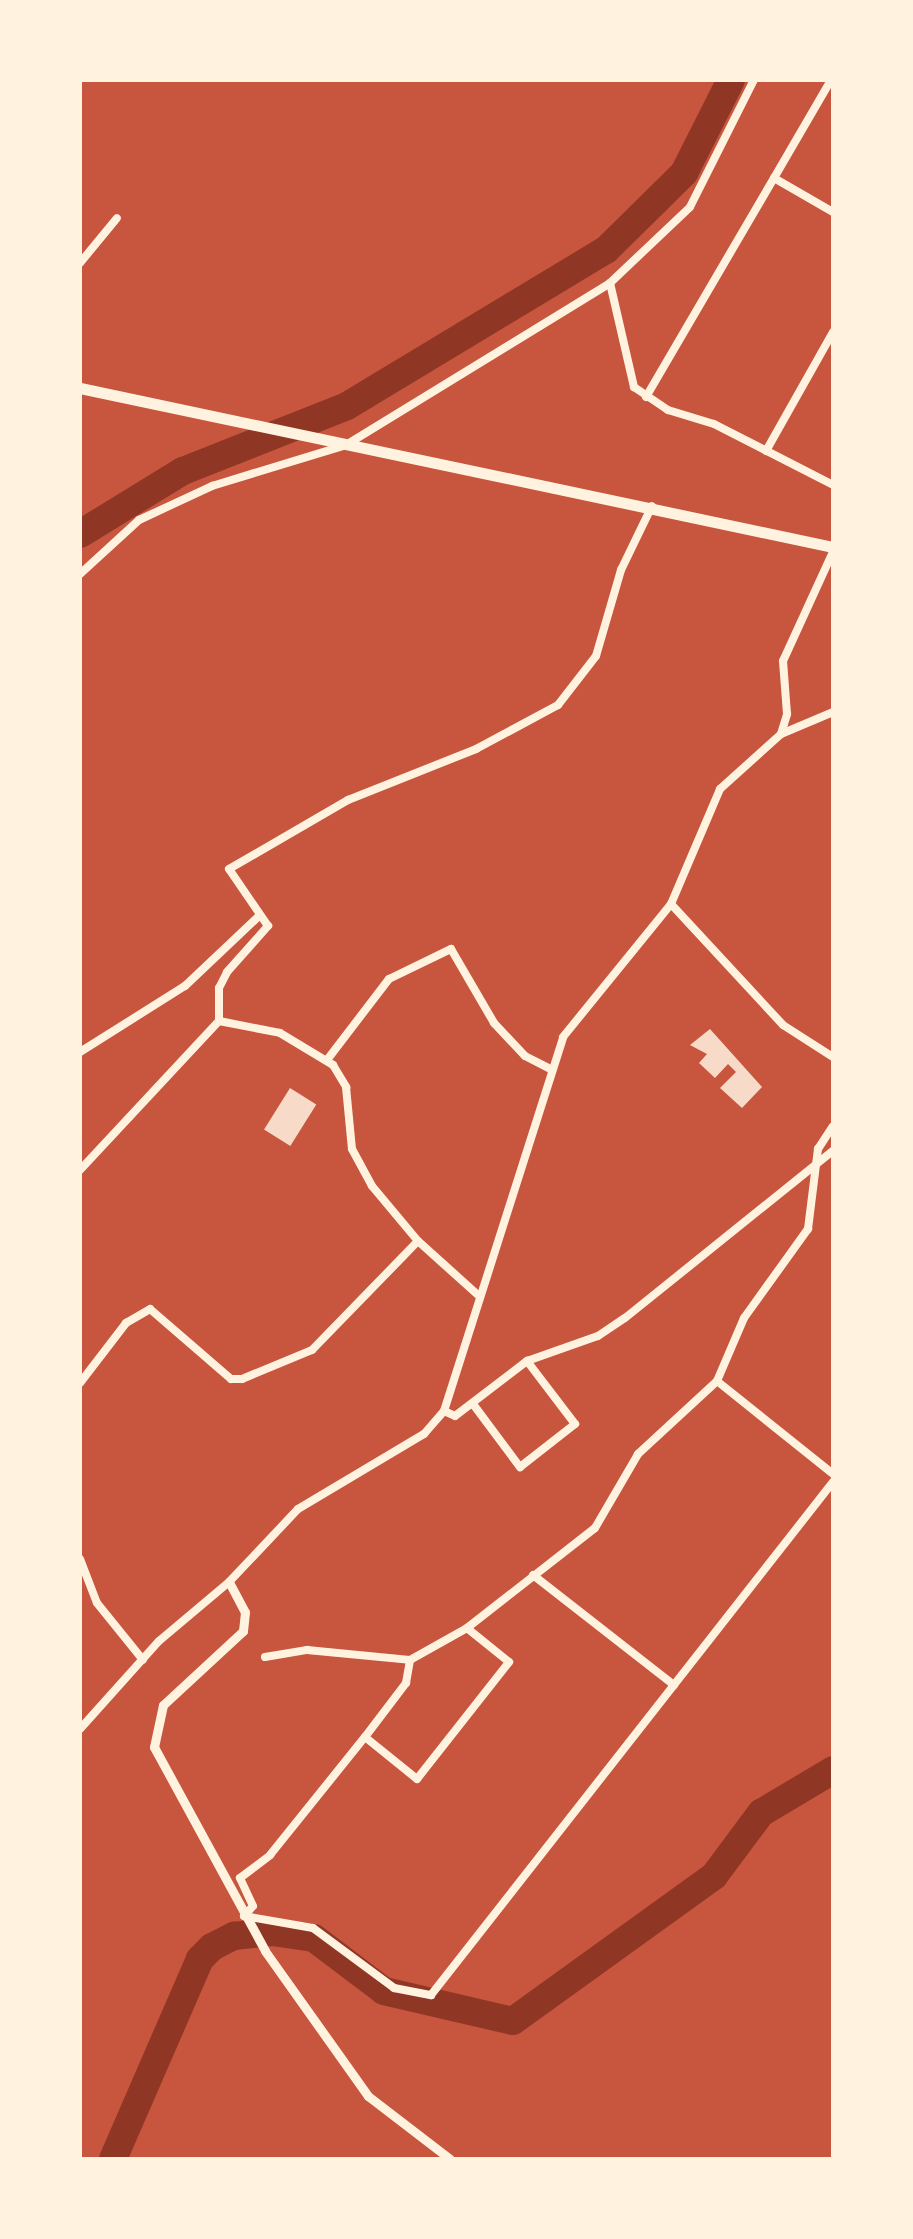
<!DOCTYPE html>
<html>
<head>
<meta charset="utf-8">
<style>
	body { margin:0 }
	#map { position:relative; width:913px; height:2239px; overflow:hidden; background:#c8553d; font-family:"Varela Round",sans-serif }
	div>[style] { position:absolute }
	.river>* { height:28px; margin:-14px; padding:0 14px; transform-origin:14px; border-radius:14px; background:#8f3625 }
	.building>* { inset:0; background:#f7dbc8; transform-origin:0 0 }
	.minor>* { height:8px; margin:-4px; padding:0 4px; transform-origin:4px; border-radius:4px; background:#fff3e0 }
	.tertiary>* { height:9px; margin:-4.5px; padding:0 4.5px; transform-origin:4.5px; border-radius:4.5px; background:#fff3e0 }
	.trunk>* { height:11px; margin:-5.5px; padding:0 5.5px; transform-origin:5.5px; border-radius:5.5px; background:#fff3e0 }
	span { translate:-50% -50%; white-space:nowrap; text-align:center; line-height:1.15; -webkit-text-stroke:8px #fff3e0; paint-order:stroke }
	.frame { position:absolute; inset:0; border:82px solid #fff3e0; pointer-events:none }
</style>
</head>
<body>
<div id="map">
	<div class="river">
		<div style="left:80px;top:534px;width:121px;rotate:-31.5deg"></div>
		<div style="left:183px;top:471px;width:176px;rotate:-21.6deg"></div>
		<div style="left:347px;top:406px;width:302px;rotate:-31.1deg"></div>
		<div style="left:606px;top:250px;width:110px;rotate:-44.6deg"></div>
		<div style="left:684px;top:173px;width:104px;rotate:-63.2deg"></div>
		<div style="left:113px;top:2159px;width:218px;rotate:-66.5deg"></div>
		<div style="left:200px;top:1959px;width:17px;rotate:-45deg"></div>
		<div style="left:212px;top:1947px;width:25px;rotate:-27deg"></div>
		<div style="left:234px;top:1936px;width:38px;rotate:-6deg"></div>
		<div style="left:272px;top:1932px;width:42px;rotate:8.1deg"></div>
		<div style="left:314px;top:1938px;width:88px;rotate:37.1deg"></div>
		<div style="left:384px;top:1991px;width:132px;rotate:13.1deg"></div>
		<div style="left:513px;top:2021px;width:248px;rotate:-35.8deg"></div>
		<div style="left:714px;top:1876px;width:79px;rotate:-53.3deg"></div>
		<div style="left:761px;top:1813px;width:84px;rotate:-30.8deg"></div>
	</div>
	<div class="building">
		<div style="clip-path:polygon(710px 1029px,762px 1087px,742px 1108px,720px 1088px,736px 1072px,728px 1064px,715px 1078px,699px 1063px,707px 1054px,690px 1045px)"></div>
		<div style="left:290px;top:1088px;width:31px;height:49px;rotate:32deg"></div>
	</div>
	<div class="minor">
		<div style="left:831px;top:80px;width:113px;rotate:120.2deg"></div>
		<div style="left:774px;top:178px;width:68px;rotate:30deg"></div>
		<div style="left:80px;top:263px;width:58px;rotate:-50.6deg"></div>
		<div style="left:610px;top:283px;width:107px;rotate:77deg"></div>
		<div style="left:634px;top:387px;width:41px;rotate:34.1deg"></div>
		<div style="left:668px;top:410px;width:48px;rotate:16.9deg"></div>
		<div style="left:714px;top:424px;width:134px;rotate:27.1deg"></div>
		<div style="left:646px;top:397px;width:254px;rotate:-59.7deg"></div>
		<div style="left:766px;top:451px;width:137px;rotate:-60.6deg"></div>
		<div style="left:80px;top:574px;width:80px;rotate:-42.5deg"></div>
		<div style="left:139px;top:520px;width:81px;rotate:-25deg"></div>
		<div style="left:212px;top:486px;width:140px;rotate:-17deg"></div>
		<div style="left:346px;top:445px;width:310px;rotate:-31.5deg"></div>
		<div style="left:610px;top:283px;width:110px;rotate:-43.5deg"></div>
		<div style="left:690px;top:207px;width:142px;rotate:-63.3deg"></div>
		<div style="left:781px;top:734px;width:21px;rotate:-73deg"></div>
		<div style="left:787px;top:714px;width:53px;rotate:-94.3deg"></div>
		<div style="left:783px;top:661px;width:120px;rotate:-65.4deg"></div>
		<div style="left:671px;top:904px;width:165px;rotate:47.2deg"></div>
		<div style="left:783px;top:1025px;width:59px;rotate:32.6deg"></div>
		<div style="left:219px;top:1021px;width:62px;rotate:11.1deg"></div>
		<div style="left:280px;top:1033px;width:62px;rotate:31.1deg"></div>
		<div style="left:333px;top:1065px;width:26px;rotate:59deg"></div>
		<div style="left:346px;top:1087px;width:62px;rotate:84.5deg"></div>
		<div style="left:352px;top:1149px;width:42px;rotate:61.6deg"></div>
		<div style="left:372px;top:1186px;width:72px;rotate:50.1deg"></div>
		<div style="left:418px;top:1241px;width:82px;rotate:42deg"></div>
		<div style="left:80px;top:1052px;width:124px;rotate:-32.2deg"></div>
		<div style="left:185px;top:986px;width:103px;rotate:-43.4deg"></div>
		<div style="left:327px;top:1060px;width:102px;rotate:-52.6deg"></div>
		<div style="left:389px;top:979px;width:69px;rotate:-25.8deg"></div>
		<div style="left:451px;top:949px;width:86px;rotate:59.8deg"></div>
		<div style="left:494px;top:1023px;width:45px;rotate:46.8deg"></div>
		<div style="left:525px;top:1056px;width:30px;rotate:27deg"></div>
		<div style="left:80px;top:1170px;width:204px;rotate:-47deg"></div>
		<div style="left:219px;top:1021px;width:33px;rotate:-90deg"></div>
		<div style="left:219px;top:988px;width:18px;rotate:-63deg"></div>
		<div style="left:227px;top:972px;width:62px;rotate:-48.3deg"></div>
		<div style="left:268px;top:926px;width:69px;rotate:-124.4deg"></div>
		<div style="left:229px;top:869px;width:138px;rotate:-30.1deg"></div>
		<div style="left:348px;top:800px;width:138px;rotate:-21.7deg"></div>
		<div style="left:476px;top:749px;width:93px;rotate:-28.2deg"></div>
		<div style="left:558px;top:705px;width:62px;rotate:-52.2deg"></div>
		<div style="left:596px;top:656px;width:90px;rotate:-73.8deg"></div>
		<div style="left:621px;top:570px;width:71px;rotate:-64.2deg"></div>
		<div style="left:717px;top:1381px;width:149px;rotate:38.7deg"></div>
		<div style="left:80px;top:1383px;width:76px;rotate:-52.5deg"></div>
		<div style="left:126px;top:1323px;width:28px;rotate:-30deg"></div>
		<div style="left:150px;top:1309px;width:107px;rotate:40.8deg"></div>
		<div style="left:231px;top:1379px;width:11px"></div>
		<div style="left:242px;top:1379px;width:76px;rotate:-22.5deg"></div>
		<div style="left:312px;top:1350px;width:152px;rotate:-45.8deg"></div>
		<div style="left:473px;top:1404px;width:79px;rotate:53.3deg"></div>
		<div style="left:520px;top:1467px;width:70px;rotate:-38deg"></div>
		<div style="left:575px;top:1424px;width:79px;rotate:-127.3deg"></div>
		<div style="left:444px;top:1411px;width:12px;rotate:24deg"></div>
		<div style="left:455px;top:1416px;width:91px;rotate:-37.4deg"></div>
		<div style="left:527px;top:1361px;width:75px;rotate:-19.4deg"></div>
		<div style="left:598px;top:1336px;width:32px;rotate:-34deg"></div>
		<div style="left:625px;top:1318px;width:267px;rotate:-38.8deg"></div>
		<div style="left:80px;top:1559px;width:47px;rotate:68.9deg"></div>
		<div style="left:97px;top:1603px;width:73px;rotate:51.1deg"></div>
		<div style="left:533px;top:1575px;width:179px;rotate:38deg"></div>
		<div style="left:265px;top:1657px;width:43px;rotate:-9.5deg"></div>
		<div style="left:307px;top:1650px;width:103px;rotate:5.5deg"></div>
		<div style="left:410px;top:1660px;width:65px;rotate:-29.3deg"></div>
		<div style="left:467px;top:1628px;width:162px;rotate:-38deg"></div>
		<div style="left:595px;top:1528px;width:86px;rotate:-59.8deg"></div>
		<div style="left:638px;top:1454px;width:108px;rotate:-42.7deg"></div>
		<div style="left:717px;top:1381px;width:69px;rotate:-66.8deg"></div>
		<div style="left:744px;top:1318px;width:110px;rotate:-54.3deg"></div>
		<div style="left:808px;top:1229px;width:81px;rotate:-82.9deg"></div>
		<div style="left:818px;top:1149px;width:27px;rotate:-57deg"></div>
		<div style="left:80px;top:1729px;width:118px;rotate:-48.1deg"></div>
		<div style="left:159px;top:1641px;width:92px;rotate:-40.1deg"></div>
		<div style="left:229px;top:1582px;width:100px;rotate:-46.6deg"></div>
		<div style="left:298px;top:1509px;width:147px;rotate:-30.8deg"></div>
		<div style="left:424px;top:1434px;width:30px;rotate:-49deg"></div>
		<div style="left:444px;top:1411px;width:392px;rotate:-72.3deg"></div>
		<div style="left:563px;top:1037px;width:171px;rotate:-50.9deg"></div>
		<div style="left:671px;top:904px;width:125px;rotate:-66.9deg"></div>
		<div style="left:720px;top:789px;width:82px;rotate:-42deg"></div>
		<div style="left:781px;top:734px;width:56px;rotate:-22.9deg"></div>
		<div style="left:365px;top:1737px;width:67px;rotate:38.9deg"></div>
		<div style="left:417px;top:1779px;width:149px;rotate:-51.8deg"></div>
		<div style="left:509px;top:1662px;width:54px;rotate:-141deg"></div>
		<div style="left:244px;top:1916px;width:70px;rotate:9.9deg"></div>
		<div style="left:313px;top:1928px;width:101px;rotate:36.5deg"></div>
		<div style="left:394px;top:1988px;width:38px;rotate:11deg"></div>
		<div style="left:431px;top:1995px;width:652px;rotate:-51.92deg"></div>
		<div style="left:244px;top:1916px;width:13px;rotate:-48deg"></div>
		<div style="left:253px;top:1906px;width:31px;rotate:-115deg"></div>
		<div style="left:240px;top:1878px;width:38px;rotate:-37deg"></div>
		<div style="left:270px;top:1855px;width:151px;rotate:-51.2deg"></div>
		<div style="left:365px;top:1737px;width:68px;rotate:-52.8deg"></div>
		<div style="left:406px;top:1683px;width:23px;rotate:-80deg"></div>
	</div>
	<div class="tertiary">
		<div style="left:229px;top:1582px;width:34px;rotate:62deg"></div>
		<div style="left:245px;top:1612px;width:19px;rotate:96deg"></div>
		<div style="left:243px;top:1631px;width:109px;rotate:137.2deg"></div>
		<div style="left:163px;top:1705px;width:43px;rotate:102.1deg"></div>
		<div style="left:154px;top:1747px;width:232px;rotate:61.4deg"></div>
		<div style="left:265px;top:1951px;width:178px;rotate:54.6deg"></div>
		<div style="left:368px;top:2096px;width:103px;rotate:37.5deg"></div>
	</div>
	<div class="trunk">
		<div style="left:80px;top:388px;width:770px;rotate:11.92deg"></div>
	</div>
	<div class="frame"></div>
</div>
</body>
</html>
